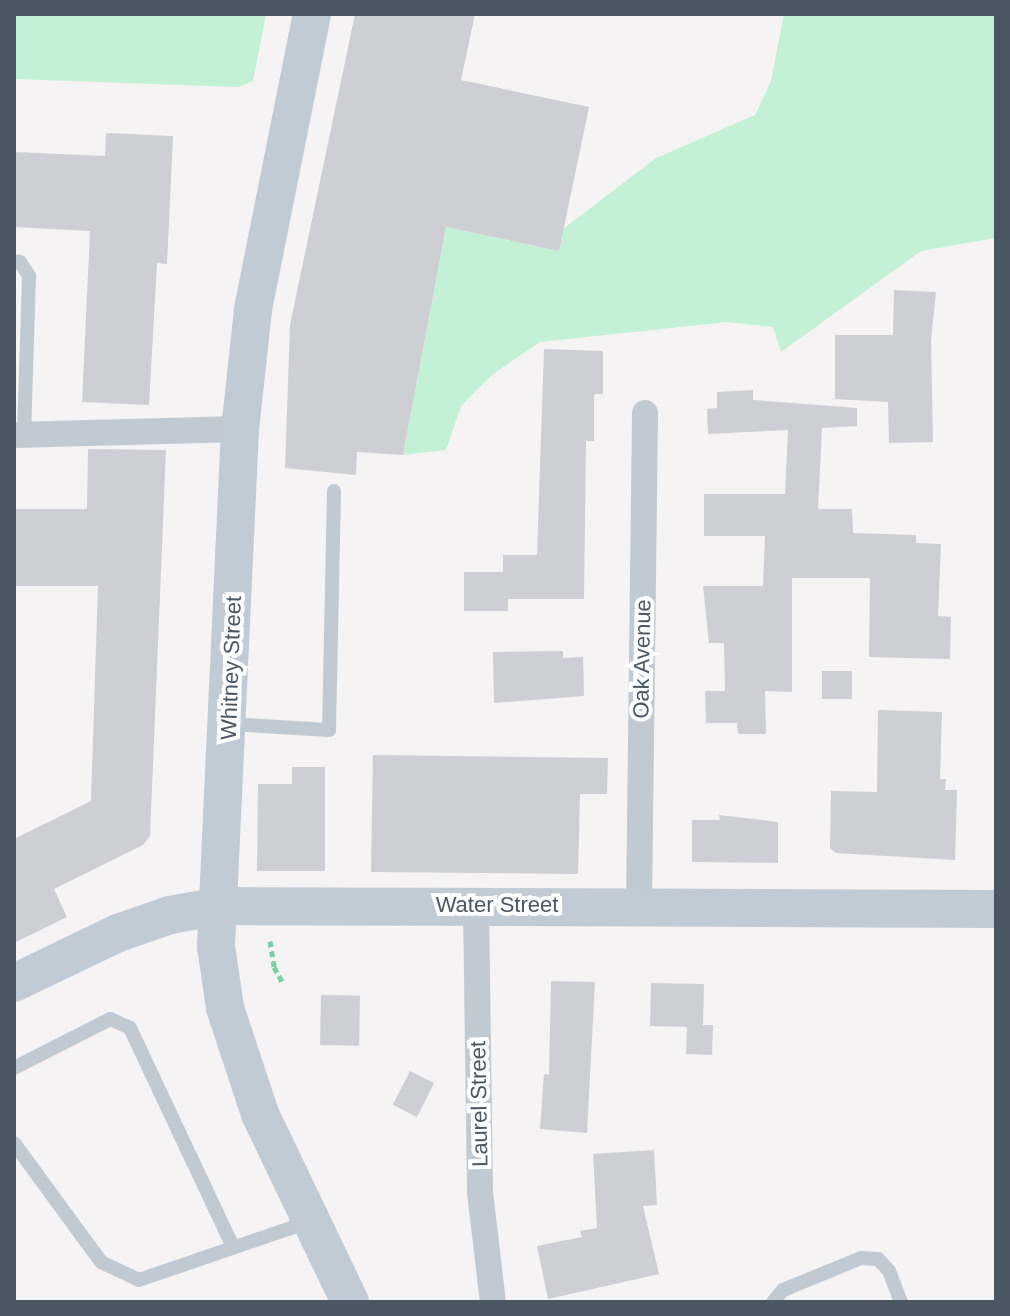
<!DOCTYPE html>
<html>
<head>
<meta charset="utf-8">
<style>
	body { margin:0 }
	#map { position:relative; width:1010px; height:1316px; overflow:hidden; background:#f5f3f3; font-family:Helvetica,sans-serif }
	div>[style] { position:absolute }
	.green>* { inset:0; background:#c3f1d5 }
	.building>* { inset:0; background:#cdcfd5; transform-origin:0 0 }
	.path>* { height:5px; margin-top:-2.5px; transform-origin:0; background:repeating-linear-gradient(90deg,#7ad0a6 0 6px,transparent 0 10px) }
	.lane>* { height:14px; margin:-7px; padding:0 7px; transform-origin:7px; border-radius:7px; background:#c1cad2 }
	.street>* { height:26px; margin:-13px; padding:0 13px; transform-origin:13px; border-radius:13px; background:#c1cad2 }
	.secondary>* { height:38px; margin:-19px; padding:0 19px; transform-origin:19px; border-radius:19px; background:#c1cbd6 }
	span { translate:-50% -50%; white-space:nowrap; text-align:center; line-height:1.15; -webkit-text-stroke:8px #fff; paint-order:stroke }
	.street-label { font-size:22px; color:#4a5661 }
	.frame { position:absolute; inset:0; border:16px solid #4a5661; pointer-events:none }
</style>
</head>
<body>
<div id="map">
	<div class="green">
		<div style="clip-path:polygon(14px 14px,266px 14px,253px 81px,238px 87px,14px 79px)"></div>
		<div style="clip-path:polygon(784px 14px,996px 14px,996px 238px,921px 251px,781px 352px,773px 327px,727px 322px,540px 342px,493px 374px,461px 406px,446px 450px,403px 455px,446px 227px,558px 251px,563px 229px,656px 158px,755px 115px,771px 81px)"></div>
	</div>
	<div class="building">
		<div style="clip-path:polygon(355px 14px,475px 14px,461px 80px,589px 107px,559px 251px,446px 227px,403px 455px,357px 452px,356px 475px,285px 468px,290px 325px)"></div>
		<div style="clip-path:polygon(106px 133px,173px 136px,167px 264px,157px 263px,149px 405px,82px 402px,90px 231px,14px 227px,14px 152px,105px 156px)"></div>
		<div style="clip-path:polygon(894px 290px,936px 292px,931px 340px,933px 442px,889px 443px,888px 402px,835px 399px,835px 335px,893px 335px)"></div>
		<div style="clip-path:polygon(544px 349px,603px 351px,603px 394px,594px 394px,594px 441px,586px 441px,584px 599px,508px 599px,508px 611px,464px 611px,464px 572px,503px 572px,503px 555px,537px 555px)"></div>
		<div style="clip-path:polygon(753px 390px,753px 400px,857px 408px,857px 426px,822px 428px,818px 509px,852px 509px,853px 533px,916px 535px,916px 543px,941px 544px,938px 616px,951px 617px,950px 659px,869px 657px,870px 578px,792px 578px,792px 692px,765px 691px,766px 734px,738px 734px,737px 723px,706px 723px,705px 691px,725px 691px,724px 643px,709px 643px,703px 586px,763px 586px,765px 536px,704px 536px,704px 494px,785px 494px,788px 430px,708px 434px,707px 409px,717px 408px,717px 392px)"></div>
		<div style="clip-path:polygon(88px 449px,166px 450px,150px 836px,143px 845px,54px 889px,67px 917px,14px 943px,14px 839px,91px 801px,98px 586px,14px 586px,14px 509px,87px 509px)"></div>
		<div style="clip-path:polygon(563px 651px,563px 658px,583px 657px,584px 696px,494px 703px,493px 652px)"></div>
		<div style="left:822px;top:671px;width:30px;height:28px"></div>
		<div style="clip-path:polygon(878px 710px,942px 712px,940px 779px,946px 779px,945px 790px,957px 790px,955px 860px,836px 853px,830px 848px,831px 791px,877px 792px)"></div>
		<div style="clip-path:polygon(373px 755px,608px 758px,607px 794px,580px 794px,578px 874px,371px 872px)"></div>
		<div style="clip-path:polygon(292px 767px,325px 767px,325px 871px,257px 871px,258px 784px,292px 784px)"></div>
		<div style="clip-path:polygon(719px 815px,778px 822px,778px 863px,692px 862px,692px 820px,720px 820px)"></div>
		<div style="clip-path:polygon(551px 981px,595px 982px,587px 1133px,540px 1129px,544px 1074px,549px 1075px)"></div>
		<div style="clip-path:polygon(651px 983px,704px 984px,703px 1025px,713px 1025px,712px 1055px,686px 1054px,687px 1027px,650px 1026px)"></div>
		<div style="left:321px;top:995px;width:39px;height:50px;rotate:1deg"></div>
		<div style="left:410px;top:1071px;width:27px;height:38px;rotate:27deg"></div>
		<div style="clip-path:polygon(654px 1150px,657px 1205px,643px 1206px,659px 1274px,548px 1299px,537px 1246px,582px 1237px,580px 1231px,597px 1228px,593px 1154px)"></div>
	</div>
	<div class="path">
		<div style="left:270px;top:941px;width:26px;rotate:81deg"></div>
		<div style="left:274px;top:967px;width:18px;rotate:61deg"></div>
	</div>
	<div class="lane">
		<div style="left:14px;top:261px;width:6px;rotate:9deg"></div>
		<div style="left:20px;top:262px;width:17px;rotate:57deg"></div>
		<div style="left:29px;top:276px;width:159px;rotate:91.8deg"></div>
		<div style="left:230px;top:724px;width:99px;rotate:3.5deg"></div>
		<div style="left:329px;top:730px;width:239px;rotate:-88.8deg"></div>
		<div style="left:14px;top:1068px;width:108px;rotate:-27deg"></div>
		<div style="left:110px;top:1019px;width:22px;rotate:24deg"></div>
		<div style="left:130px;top:1028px;width:242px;rotate:64.8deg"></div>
		<div style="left:14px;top:1143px;width:147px;rotate:53.8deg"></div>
		<div style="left:101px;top:1262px;width:42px;rotate:25.3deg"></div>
		<div style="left:139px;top:1280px;width:182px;rotate:-18.9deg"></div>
		<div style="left:773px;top:1302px;width:16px;rotate:-50deg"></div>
		<div style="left:783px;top:1290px;width:84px;rotate:-22.3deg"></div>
		<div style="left:861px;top:1258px;width:17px;rotate:3deg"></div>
		<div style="left:878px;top:1259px;width:16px;rotate:47deg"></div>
		<div style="left:889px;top:1271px;width:33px;rotate:69deg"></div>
	</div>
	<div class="street">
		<div style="left:14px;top:435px;width:226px;rotate:-1.5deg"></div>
		<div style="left:476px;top:904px;width:288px;rotate:89.2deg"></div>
		<div style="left:480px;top:1192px;width:111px;rotate:83.3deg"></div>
		<div style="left:639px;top:906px;width:493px;rotate:-89.3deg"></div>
	</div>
	<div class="secondary">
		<div style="left:312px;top:14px;width:302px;rotate:101.3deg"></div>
		<div style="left:253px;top:310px;width:120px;rotate:96.2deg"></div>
		<div style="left:240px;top:429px;width:518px;rotate:92.66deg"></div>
		<div style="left:216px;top:946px;width:63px;rotate:81.7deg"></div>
		<div style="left:225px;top:1008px;width:112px;rotate:71.7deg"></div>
		<div style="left:260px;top:1114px;width:208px;rotate:64.4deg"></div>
		<div style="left:14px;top:983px;width:115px;rotate:-25.7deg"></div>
		<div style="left:118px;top:933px;width:55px;rotate:-19.1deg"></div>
		<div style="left:170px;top:915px;width:51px;rotate:-10.2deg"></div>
		<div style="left:220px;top:906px;width:776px;rotate:0.22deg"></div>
	</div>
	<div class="street-label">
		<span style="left:642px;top:659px;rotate:-89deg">Oak Avenue</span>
		<span style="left:231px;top:668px;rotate:-88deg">Whitney Street</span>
		<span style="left:497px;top:905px">Water Street</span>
		<span style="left:479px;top:1104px;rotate:-91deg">Laurel Street</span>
	</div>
	<div class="frame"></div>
</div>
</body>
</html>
